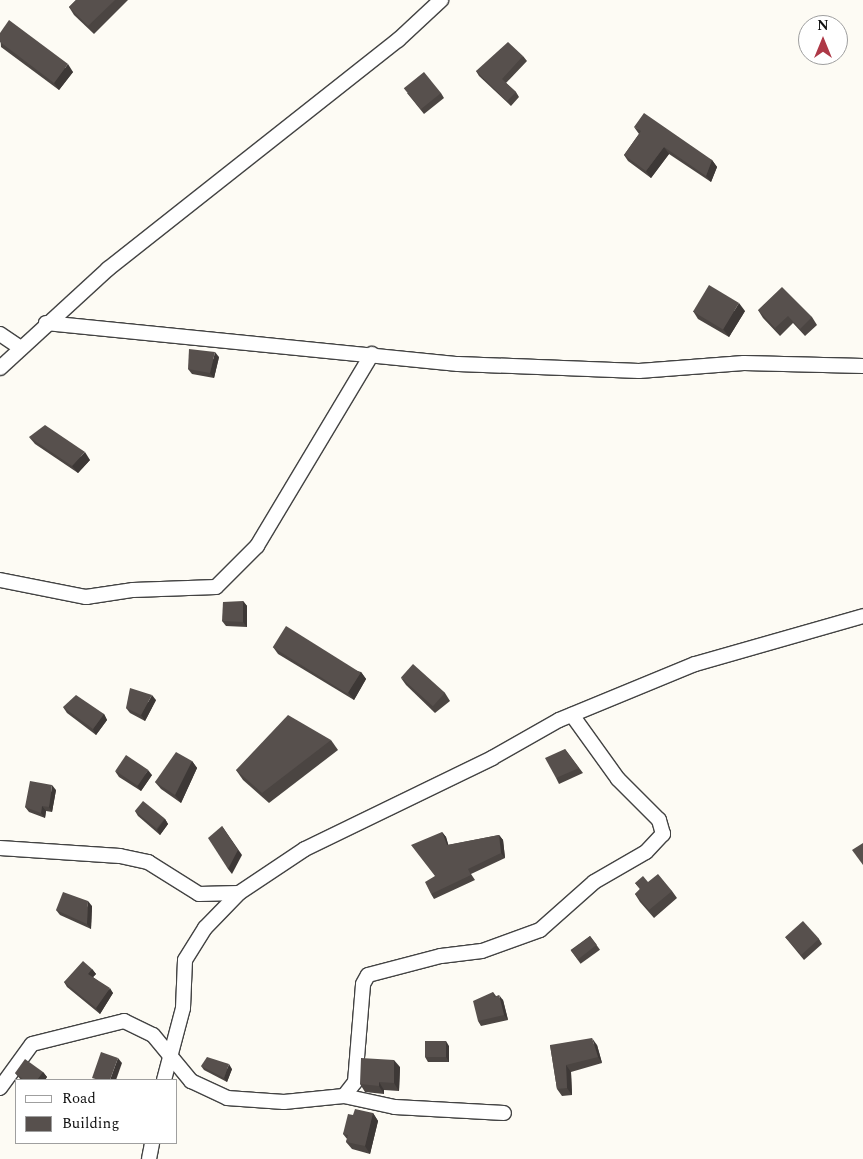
<!DOCTYPE html>
<html>
<head>
<meta charset="utf-8">
<style>
	body { margin:0 }
	#map { position:relative; width:863px; height:1159px; overflow:hidden; background:#fdfbf4; font-family:Spectral,serif }
	div>[style] { position:absolute }
	.roads { filter:drop-shadow(1px 0 #434343) drop-shadow(-1px 0 #434343) drop-shadow(0 1px #434343) drop-shadow(0 -1px #434343) }
	.minor>* { height:14px; margin:-7px; padding:0 7px; transform-origin:7px; border-radius:7px; background:#fff }
	.wall>* { inset:0; background:#4b4542; transform-origin:0 0 }
	.shaded-wall>* { inset:0; background:#3d3836 }
	.building>* { inset:0; background:#57504d; transform-origin:0 0 }
	span { translate:-50% -50%; white-space:nowrap; text-align:center; line-height:1.15; -webkit-text-stroke:5px #fff; paint-order:stroke }
	.legend { position:absolute; left:15px; top:1079px; width:162px; height:65px; box-sizing:border-box; background:#fff; border:1px solid #9f9f9f; margin:0; padding:6px 9px; list-style:none; font-size:15px; color:#101010 }
	.legend li { display:flex; align-items:center; gap:10px; height:25px }
	.legend b { width:25px; border:1px solid #9f9f9f }
	.north { position:absolute; left:798px; top:15px; width:50px; height:50px; box-sizing:border-box; background:#fff; border:1px solid #9f9f9f; border-radius:50%; rotate:0deg; font-size:14px; font-weight:700; line-height:20px; text-align:center; color:#101010 }
	.north::after { content:''; display:block; margin:auto; width:18px; height:22px; background:#ae3947; clip-path:polygon(50% 0,100% 100%,50% 72%,0 100%) }
</style>
</head>
<body>
<div id="map">
	<div class="roads">
		<div class="minor">
			<div style="left:46px;top:323px;width:414px;rotate:5.7deg"></div>
			<div style="left:458px;top:364px;width:181px;rotate:2.2deg"></div>
			<div style="left:639px;top:371px;width:105px;rotate:-4.4deg"></div>
			<div style="left:744px;top:363px;width:119px;rotate:1.4deg"></div>
			<div style="left:0;top:334px;width:25px;rotate:34deg"></div>
			<div style="left:0;top:368px;width:147px;rotate:-42.5deg"></div>
			<div style="left:108px;top:269px;width:370px;rotate:-38.3deg"></div>
			<div style="left:398px;top:40px;width:59px;rotate:-42.9deg"></div>
			<div style="left:0;top:580px;width:88px;rotate:11.2deg"></div>
			<div style="left:86px;top:597px;width:48px;rotate:-8.5deg"></div>
			<div style="left:133px;top:590px;width:83px;rotate:-2.1deg"></div>
			<div style="left:216px;top:587px;width:58px;rotate:-45deg"></div>
			<div style="left:257px;top:546px;width:224px;rotate:-59.1deg"></div>
			<div style="left:0;top:848px;width:120px;rotate:3.8deg"></div>
			<div style="left:120px;top:856px;width:29px;rotate:12deg"></div>
			<div style="left:148px;top:862px;width:60px;rotate:32.1deg"></div>
			<div style="left:199px;top:894px;width:40px;rotate:-1.4deg"></div>
			<div style="left:239px;top:893px;width:79px;rotate:-33.7deg"></div>
			<div style="left:305px;top:849px;width:208px;rotate:-25.9deg"></div>
			<div style="left:492px;top:758px;width:77px;rotate:-29.6deg"></div>
			<div style="left:559px;top:720px;width:147px;rotate:-22.4deg"></div>
			<div style="left:695px;top:664px;width:175px;rotate:-15.9deg"></div>
			<div style="left:164px;top:1080px;width:74px;rotate:-75.2deg"></div>
			<div style="left:183px;top:1008px;width:48px;rotate:-87.6deg"></div>
			<div style="left:185px;top:960px;width:38px;rotate:-58deg"></div>
			<div style="left:205px;top:928px;width:49px;rotate:-45.8deg"></div>
			<div style="left:0;top:1088px;width:54px;rotate:-54deg"></div>
			<div style="left:32px;top:1044px;width:95px;rotate:-14deg"></div>
			<div style="left:124px;top:1021px;width:32px;rotate:26deg"></div>
			<div style="left:153px;top:1035px;width:60px;rotate:50.4deg"></div>
			<div style="left:191px;top:1081px;width:40px;rotate:25deg"></div>
			<div style="left:227px;top:1098px;width:57px;rotate:4deg"></div>
			<div style="left:284px;top:1102px;width:60px;rotate:-5.7deg"></div>
			<div style="left:344px;top:1096px;width:18px;rotate:-52deg"></div>
			<div style="left:355px;top:1082px;width:98px;rotate:-85.3deg"></div>
			<div style="left:363px;top:984px;width:10px;rotate:-61deg"></div>
			<div style="left:368px;top:975px;width:75px;rotate:-14.6deg"></div>
			<div style="left:441px;top:956px;width:41px;rotate:-7deg"></div>
			<div style="left:482px;top:951px;width:62px;rotate:-19.9deg"></div>
			<div style="left:540px;top:930px;width:72px;rotate:-41.6deg"></div>
			<div style="left:594px;top:882px;width:60px;rotate:-30deg"></div>
			<div style="left:646px;top:852px;width:25px;rotate:-47deg"></div>
			<div style="left:663px;top:834px;width:15px;rotate:-106deg"></div>
			<div style="left:659px;top:820px;width:58px;rotate:-135deg"></div>
			<div style="left:618px;top:779px;width:79px;rotate:-125.7deg"></div>
			<div style="left:344px;top:1096px;width:52px;rotate:12.2deg"></div>
			<div style="left:395px;top:1107px;width:109px;rotate:3.2deg"></div>
			<div style="left:149px;top:1159px;width:16px;rotate:-79deg"></div>
		</div>
	</div>
	<div class="wall">
		<div style="clip-path:polygon(76px 0,128px 0,94px 34px,74px 15px,69px 7px)"></div>
		<div style="clip-path:polygon(0 33px,73px 72px,59px 90px,1px 47px)"></div>
		<div style="clip-path:polygon(523px 56px,527px 61px,506px 83px,516px 92px,519px 97px,511px 106px,479px 76px,476px 71px)"></div>
		<div style="clip-path:polygon(407px 93px,441px 93px,444px 98px,424px 114px)"></div>
		<div style="clip-path:polygon(634px 127px,712px 160px,717px 167px,711px 182px,669px 154px,651px 178px,628px 161px,624px 155px,639px 134px)"></div>
		<div style="clip-path:polygon(758px 310px,812px 317px,817px 325px,805px 336px,793px 323px,780px 336px,763px 318px)"></div>
		<div style="clip-path:polygon(693px 311px,745px 311px,729px 337px,698px 319px)"></div>
		<div style="clip-path:polygon(219px 357px,214px 378px,192px 374px,188px 369px)"></div>
		<div style="clip-path:polygon(29px 437px,90px 460px,78px 473px,35px 444px)"></div>
		<div style="clip-path:polygon(243px 601px,247px 606px,247px 627px,226px 626px,222px 621px)"></div>
		<div style="clip-path:polygon(273px 647px,361px 672px,366px 679px,354px 700px,278px 654px)"></div>
		<div style="clip-path:polygon(401px 678px,445px 693px,450px 701px,435px 713px,406px 685px)"></div>
		<div style="clip-path:polygon(156px 700px,145px 721px,130px 713px,126px 708px)"></div>
		<div style="clip-path:polygon(63px 707px,104px 714px,107px 720px,96px 735px,67px 713px)"></div>
		<div style="clip-path:polygon(331px 740px,338px 750px,269px 803px,243px 780px,236px 770px)"></div>
		<div style="clip-path:polygon(565px 749px,583px 773px,559px 784px,556px 778px)"></div>
		<div style="clip-path:polygon(192px 761px,197px 768px,181px 803px,161px 789px,155px 782px)"></div>
		<div style="clip-path:polygon(115px 771px,152px 775px,141px 791px,119px 777px)"></div>
		<div style="clip-path:polygon(56px 790px,52px 812px,46px 811px,45px 818px,29px 812px,25px 807px)"></div>
		<div style="clip-path:polygon(135px 811px,165px 819px,168px 824px,160px 835px,138px 816px)"></div>
		<div style="clip-path:polygon(442px 832px,446px 837px,448px 845px,499px 835px,503px 840px,505px 858px,471px 874px,475px 880px,434px 899px,431px 894px,435px 876px)"></div>
		<div style="clip-path:polygon(648px 882px,672px 891px,677px 898px,654px 918px,640px 902px,635px 894px,640px 889px,635px 883px)"></div>
		<div style="clip-path:polygon(92px 906px,91px 929px,60px 915px,56px 910px)"></div>
		<div style="left:590px;top:936px;width:17px;height:24px;rotate:54deg"></div>
		<div style="clip-path:polygon(785px 937px,819px 939px,822px 944px,804px 960px)"></div>
		<div style="clip-path:polygon(92px 969px,96px 974px,93px 977px,113px 993px,100px 1014px,67px 987px,64px 982px)"></div>
		<div style="clip-path:polygon(493px 992px,496px 996px,503px 1000px,508px 1020px,481px 1026px,478px 1021px)"></div>
		<div style="clip-path:polygon(550px 1045px,597px 1045px,602px 1063px,571px 1072px,572px 1095px,562px 1096px,557px 1089px)"></div>
		<div style="clip-path:polygon(449px 1046px,449px 1062px,428px 1062px,425px 1057px)"></div>
		<div style="clip-path:polygon(201px 1066px,232px 1069px,227px 1082px,204px 1070px)"></div>
		<div style="clip-path:polygon(400px 1067px,399px 1091px,384px 1090px,384px 1094px,365px 1092px,360px 1084px)"></div>
		<div style="clip-path:polygon(43px 1072px,47px 1077px,45px 1080px,21px 1080px,15px 1073px)"></div>
		<div style="clip-path:polygon(373px 1113px,378px 1121px,370px 1154px,352px 1149px,346px 1142px,347px 1139px,343px 1134px,353px 1115px)"></div>
	</div>
	<div class="shaded-wall">
		<div style="clip-path:polygon(68px 64px,73px 72px,59px 90px,54px 83px)"></div>
		<div style="clip-path:polygon(664px 147px,669px 154px,651px 178px,646px 171px)"></div>
		<div style="clip-path:polygon(712px 160px,717px 167px,711px 182px,706px 176px)"></div>
		<div style="clip-path:polygon(739px 303px,745px 311px,729px 337px,723px 329px)"></div>
		<div style="clip-path:polygon(215px 352px,219px 357px,214px 378px,210px 373px)"></div>
		<div style="clip-path:polygon(85px 452px,90px 460px,78px 473px,72px 466px)"></div>
		<div style="clip-path:polygon(243px 601px,247px 606px,247px 627px,243px 622px)"></div>
		<div style="clip-path:polygon(361px 672px,366px 679px,354px 700px,348px 692px)"></div>
		<div style="clip-path:polygon(152px 695px,156px 700px,145px 721px,141px 715px)"></div>
		<div style="clip-path:polygon(104px 714px,107px 720px,96px 735px,93px 729px)"></div>
		<div style="clip-path:polygon(192px 761px,197px 768px,181px 803px,175px 795px)"></div>
		<div style="clip-path:polygon(148px 770px,152px 775px,141px 791px,137px 786px)"></div>
		<div style="clip-path:polygon(52px 785px,56px 790px,52px 812px,49px 807px)"></div>
		<div style="clip-path:polygon(42px 806px,46px 811px,45px 818px,41px 813px)"></div>
		<div style="clip-path:polygon(165px 819px,168px 824px,160px 835px,157px 830px)"></div>
		<div style="clip-path:polygon(222px 826px,242px 855px,232px 874px,228px 869px)"></div>
		<div style="clip-path:polygon(442px 832px,446px 837px,450px 850px,447px 845px)"></div>
		<div style="clip-path:polygon(499px 835px,503px 840px,505px 858px,501px 853px)"></div>
		<div style="clip-path:polygon(88px 901px,92px 906px,91px 929px,87px 924px)"></div>
		<div style="clip-path:polygon(92px 969px,96px 974px,91px 979px,88px 974px)"></div>
		<div style="clip-path:polygon(110px 988px,113px 993px,100px 1014px,96px 1008px)"></div>
		<div style="clip-path:polygon(499px 995px,503px 1000px,508px 1020px,504px 1015px)"></div>
		<div style="clip-path:polygon(592px 1038px,597px 1045px,602px 1063px,598px 1057px)"></div>
		<div style="clip-path:polygon(446px 1041px,449px 1046px,449px 1062px,446px 1057px)"></div>
		<div style="clip-path:polygon(118px 1058px,122px 1063px,116px 1080px,110px 1080px)"></div>
		<div style="clip-path:polygon(394px 1060px,400px 1067px,399px 1091px,394px 1083px)"></div>
		<div style="clip-path:polygon(229px 1064px,232px 1069px,227px 1082px,224px 1078px)"></div>
		<div style="clip-path:polygon(566px 1065px,571px 1072px,572px 1095px,567px 1088px)"></div>
		<div style="clip-path:polygon(43px 1072px,47px 1077px,45px 1080px,37px 1080px)"></div>
		<div style="clip-path:polygon(379px 1082px,384px 1090px,384px 1094px,379px 1086px)"></div>
		<div style="clip-path:polygon(373px 1113px,378px 1121px,370px 1154px,365px 1146px)"></div>
	</div>
	<div class="building">
		<div style="clip-path:polygon(76px 0,115px 0,88px 26px,69px 7px)"></div>
		<div style="clip-path:polygon(9px 20px,68px 64px,54px 83px,0 42px,0 33px)"></div>
		<div style="clip-path:polygon(508px 42px,523px 56px,502px 79px,516px 92px,507px 101px,476px 71px)"></div>
		<div style="left:424px;top:72px;width:27px;height:26px;rotate:51deg"></div>
		<div style="clip-path:polygon(644px 113px,712px 160px,706px 176px,664px 147px,646px 171px,624px 155px,641px 131px,634px 127px)"></div>
		<div style="left:709px;top:285px;width:35px;height:31px;rotate:31deg"></div>
		<div style="clip-path:polygon(782px 287px,812px 317px,800px 329px,788px 316px,775px 328px,758px 310px)"></div>
		<div style="clip-path:polygon(189px 349px,215px 352px,210px 373px,188px 369px)"></div>
		<div style="clip-path:polygon(45px 425px,85px 452px,72px 466px,29px 437px)"></div>
		<div style="clip-path:polygon(243px 601px,243px 622px,222px 621px,223px 602px)"></div>
		<div style="left:286px;top:626px;width:88px;height:25px;rotate:32deg"></div>
		<div style="left:413px;top:664px;width:43px;height:18px;rotate:42deg"></div>
		<div style="clip-path:polygon(130px 688px,152px 695px,141px 715px,126px 708px)"></div>
		<div style="clip-path:polygon(76px 695px,104px 714px,93px 729px,63px 707px)"></div>
		<div style="clip-path:polygon(288px 715px,331px 740px,262px 793px,236px 770px)"></div>
		<div style="clip-path:polygon(565px 749px,579px 768px,556px 778px,545px 758px)"></div>
		<div style="clip-path:polygon(176px 752px,192px 761px,175px 795px,155px 782px)"></div>
		<div style="left:126px;top:755px;width:27px;height:19px;rotate:34deg"></div>
		<div style="clip-path:polygon(30px 781px,52px 785px,49px 807px,42px 806px,41px 813px,25px 807px)"></div>
		<div style="left:143px;top:801px;width:28px;height:13px;rotate:39deg"></div>
		<div style="clip-path:polygon(222px 826px,238px 850px,228px 869px,208px 838px)"></div>
		<div style="clip-path:polygon(442px 832px,447px 845px,499px 835px,501px 853px,468px 869px,471px 875px,431px 894px,425px 882px,435px 876px,411px 845px)"></div>
		<div style="clip-path:polygon(863px 843px,863px 865px,852px 850px)"></div>
		<div style="clip-path:polygon(658px 874px,672px 891px,649px 910px,635px 894px,640px 889px,635px 883px,643px 876px,648px 882px)"></div>
		<div style="clip-path:polygon(63px 892px,88px 901px,87px 924px,56px 910px)"></div>
		<div style="left:803px;top:921px;width:24px;height:24px;rotate:48deg"></div>
		<div style="left:590px;top:936px;width:11px;height:24px;rotate:52deg"></div>
		<div style="clip-path:polygon(83px 961px,92px 969px,88px 974px,110px 988px,96px 1008px,64px 982px)"></div>
		<div style="clip-path:polygon(493px 992px,494px 997px,499px 995px,504px 1015px,478px 1021px,473px 1001px)"></div>
		<div style="clip-path:polygon(592px 1038px,598px 1057px,566px 1065px,567px 1088px,557px 1089px,550px 1045px)"></div>
		<div style="left:425px;top:1041px;width:21px;height:16px"></div>
		<div style="clip-path:polygon(101px 1052px,118px 1058px,110px 1080px,99px 1080px,92px 1078px)"></div>
		<div style="clip-path:polygon(207px 1057px,229px 1064px,224px 1078px,201px 1066px)"></div>
		<div style="clip-path:polygon(361px 1058px,394px 1060px,394px 1083px,379px 1082px,379px 1086px,360px 1084px)"></div>
		<div style="clip-path:polygon(25px 1059px,43px 1072px,37px 1080px,24px 1080px,15px 1073px)"></div>
		<div style="clip-path:polygon(355px 1109px,373px 1113px,365px 1146px,346px 1142px,348px 1135px,343px 1134px,348px 1114px,353px 1115px)"></div>
	</div>
	<ul class="legend">
	<li><b style="height:6px;background:#fff"></b>Road</li>
	<li><b style="height:14px;background:#57504d"></b>Building</li>
	</ul>
	<div class="north">N</div>
</div>
</body>
</html>
